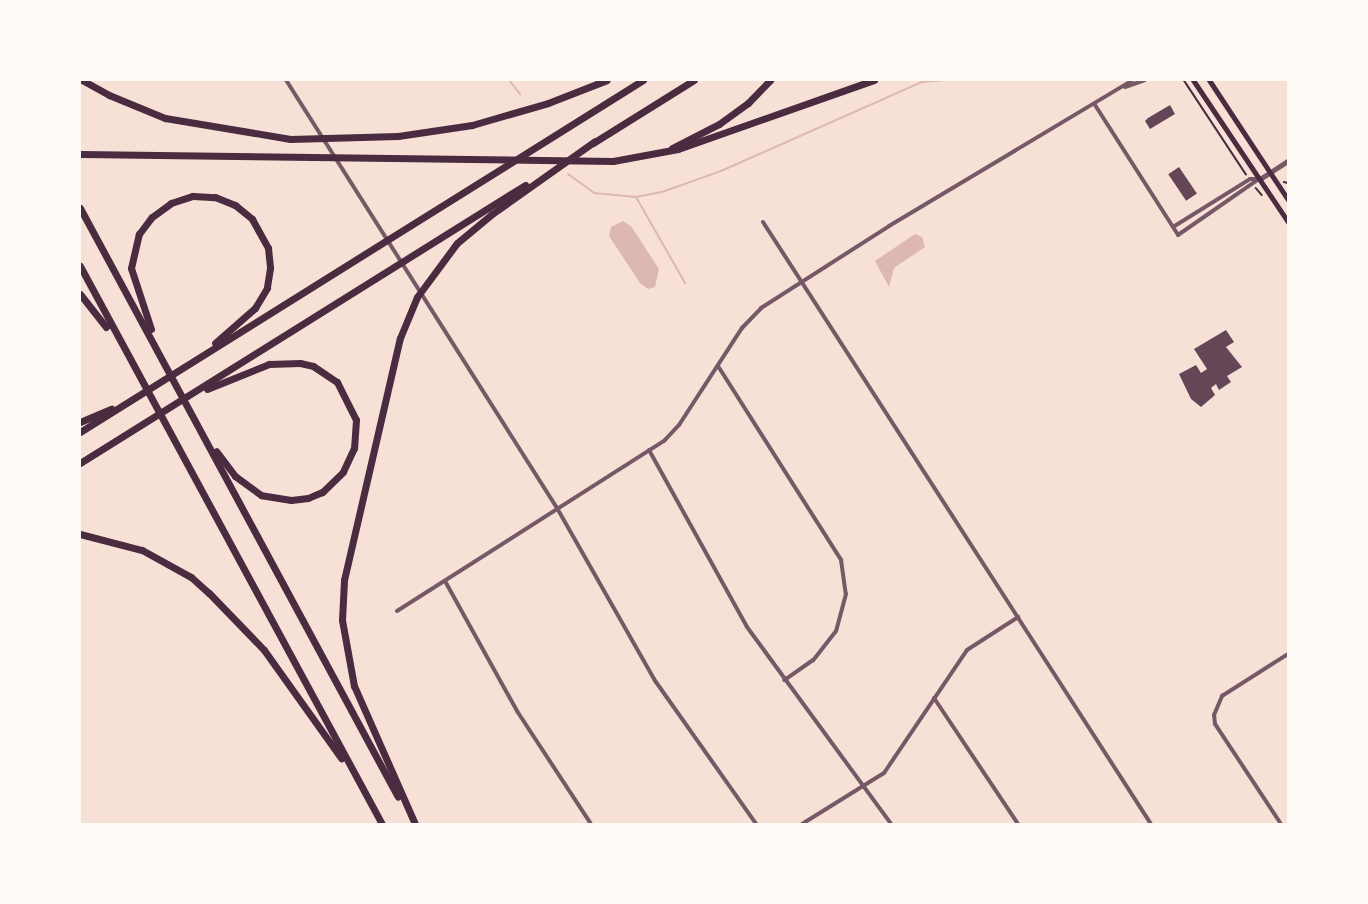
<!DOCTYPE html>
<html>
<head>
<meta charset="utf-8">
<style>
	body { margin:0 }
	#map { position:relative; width:1368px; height:904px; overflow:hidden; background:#f7e1d7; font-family:Barlow,sans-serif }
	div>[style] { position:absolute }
	.water>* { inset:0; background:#dcb8b0 }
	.stream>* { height:2px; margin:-1px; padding:0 1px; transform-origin:1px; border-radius:1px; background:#dcb8b0 }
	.building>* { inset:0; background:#644757; transform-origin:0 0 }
	.path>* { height:1.5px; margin:-0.75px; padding:0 0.75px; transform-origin:0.75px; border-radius:0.75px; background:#4a2c40 }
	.minor>* { height:4px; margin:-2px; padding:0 2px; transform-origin:2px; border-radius:2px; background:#755966 }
	.tertiary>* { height:4.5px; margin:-2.25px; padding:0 2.25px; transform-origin:2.25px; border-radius:2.25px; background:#755966 }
	.secondary>* { height:5px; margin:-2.5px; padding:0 2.5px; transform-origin:2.5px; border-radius:2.5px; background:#4a2c40 }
	.motorway>* { height:7px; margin:-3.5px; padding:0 3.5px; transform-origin:3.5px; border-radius:3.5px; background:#4a2c40 }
	span { translate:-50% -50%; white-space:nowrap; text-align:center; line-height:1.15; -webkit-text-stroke:6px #fffaf5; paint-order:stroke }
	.frame { position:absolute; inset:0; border:81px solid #fffaf5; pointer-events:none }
</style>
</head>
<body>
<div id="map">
	<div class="water">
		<div style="clip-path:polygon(623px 221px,631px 226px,659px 269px,655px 287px,648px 289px,640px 283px,609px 236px,611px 227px)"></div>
		<div style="clip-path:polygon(915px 234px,922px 237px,925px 247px,894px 268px,889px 287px,875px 261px)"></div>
	</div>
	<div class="stream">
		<div style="left:509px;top:80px;width:18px;rotate:52deg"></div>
		<div style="left:568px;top:174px;width:32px;rotate:36deg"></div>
		<div style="left:594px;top:193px;width:42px;rotate:5.4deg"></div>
		<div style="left:636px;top:197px;width:26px;rotate:-11deg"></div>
		<div style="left:662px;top:192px;width:63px;rotate:-19.6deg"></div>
		<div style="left:721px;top:171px;width:220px;rotate:-23.9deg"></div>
		<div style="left:922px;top:82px;width:24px;rotate:-5deg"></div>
		<div style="left:636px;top:197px;width:99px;rotate:60.3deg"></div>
	</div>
	<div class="building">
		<div style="clip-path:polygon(1170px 105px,1175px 114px,1150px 129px,1145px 121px,1148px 118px)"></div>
		<div style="left:1179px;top:167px;width:32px;height:13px;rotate:56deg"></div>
		<div style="clip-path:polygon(1226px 330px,1234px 342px,1226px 347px,1242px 367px,1227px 376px,1231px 382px,1219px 390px,1216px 384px,1211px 388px,1215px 395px,1201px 407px,1191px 399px,1179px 374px,1196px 365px,1201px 373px,1207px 369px,1194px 349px)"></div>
	</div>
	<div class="path">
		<div style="left:1184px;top:80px;width:113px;rotate:56.6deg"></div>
		<div style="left:1284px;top:182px;width:4px;rotate:14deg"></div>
		<div style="left:1256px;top:188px;width:9px;rotate:49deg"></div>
	</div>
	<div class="minor">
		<div style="left:286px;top:80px;width:507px;rotate:57.66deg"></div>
		<div style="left:557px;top:508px;width:200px;rotate:60.4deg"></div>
		<div style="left:656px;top:682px;width:174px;rotate:54.8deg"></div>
		<div style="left:1125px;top:87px;width:21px;rotate:-19deg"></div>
		<div style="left:1095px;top:105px;width:154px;rotate:57.4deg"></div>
		<div style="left:1178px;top:235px;width:98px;rotate:-34.7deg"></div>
		<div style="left:763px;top:222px;width:716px;rotate:57.2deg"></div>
		<div style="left:1173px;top:227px;width:91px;rotate:-31.9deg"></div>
		<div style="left:1250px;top:179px;width:9px"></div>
		<div style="left:718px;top:366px;width:230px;rotate:57.6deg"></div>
		<div style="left:841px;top:560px;width:34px;rotate:82deg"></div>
		<div style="left:846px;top:594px;width:38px;rotate:105deg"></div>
		<div style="left:836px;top:631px;width:37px;rotate:128deg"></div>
		<div style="left:813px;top:660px;width:35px;rotate:145deg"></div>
		<div style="left:649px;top:450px;width:202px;rotate:61deg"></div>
		<div style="left:747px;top:627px;width:244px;rotate:53.8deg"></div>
		<div style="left:445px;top:581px;width:149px;rotate:61deg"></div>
		<div style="left:517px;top:711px;width:135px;rotate:56.8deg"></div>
		<div style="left:397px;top:611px;width:317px;rotate:-32.5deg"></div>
		<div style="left:664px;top:441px;width:22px;rotate:-47deg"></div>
		<div style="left:679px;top:425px;width:116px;rotate:-57deg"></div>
		<div style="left:742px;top:328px;width:28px;rotate:-46deg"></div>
		<div style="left:761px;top:308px;width:152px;rotate:-32.6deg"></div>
		<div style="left:889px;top:226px;width:284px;rotate:-30.9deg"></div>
		<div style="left:934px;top:698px;width:151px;rotate:56.3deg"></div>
		<div style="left:802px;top:824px;width:97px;rotate:-31.9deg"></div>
		<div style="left:884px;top:773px;width:148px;rotate:-56deg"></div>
		<div style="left:967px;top:650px;width:61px;rotate:-32.9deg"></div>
		<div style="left:1281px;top:824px;width:120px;rotate:-123.4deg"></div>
		<div style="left:1215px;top:724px;width:9px;rotate:-96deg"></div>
		<div style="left:1214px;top:715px;width:21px;rotate:-67deg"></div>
		<div style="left:1222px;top:696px;width:78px;rotate:-32.5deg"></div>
	</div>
	<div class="tertiary">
		<div style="left:1260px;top:179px;width:33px;rotate:-33deg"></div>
	</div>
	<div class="secondary">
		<div style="left:1193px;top:80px;width:171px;rotate:56.2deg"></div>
		<div style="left:1209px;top:80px;width:144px;rotate:56.6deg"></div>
	</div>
	<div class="motorway">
		<div style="left:82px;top:80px;width:31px;rotate:29deg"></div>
		<div style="left:109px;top:95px;width:61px;rotate:22.3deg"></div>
		<div style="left:165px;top:118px;width:127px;rotate:9.5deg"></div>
		<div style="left:290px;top:139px;width:108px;rotate:-1.6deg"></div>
		<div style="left:398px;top:136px;width:75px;rotate:-8.5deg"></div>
		<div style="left:472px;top:125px;width:79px;rotate:-16.1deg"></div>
		<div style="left:548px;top:103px;width:63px;rotate:-21.3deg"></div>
		<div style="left:593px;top:143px;width:119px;rotate:-32deg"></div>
		<div style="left:672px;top:148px;width:53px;rotate:-27.1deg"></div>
		<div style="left:719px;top:124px;width:36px;rotate:-36deg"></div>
		<div style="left:748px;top:103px;width:32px;rotate:-46deg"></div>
		<div style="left:80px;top:154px;width:533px;rotate:0.75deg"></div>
		<div style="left:613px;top:161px;width:66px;rotate:-10.5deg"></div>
		<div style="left:678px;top:149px;width:208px;rotate:-19.4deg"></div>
		<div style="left:80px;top:208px;width:669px;rotate:61.64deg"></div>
		<div style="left:80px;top:266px;width:634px;rotate:61.58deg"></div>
		<div style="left:80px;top:294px;width:42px;rotate:51.8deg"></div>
		<div style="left:151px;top:329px;width:64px;rotate:-108.2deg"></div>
		<div style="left:131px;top:268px;width:35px;rotate:-77deg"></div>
		<div style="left:139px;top:234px;width:21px;rotate:-53deg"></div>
		<div style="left:152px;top:217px;width:24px;rotate:-36deg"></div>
		<div style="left:171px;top:203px;width:23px;rotate:-18deg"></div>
		<div style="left:193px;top:196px;width:22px;rotate:3deg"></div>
		<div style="left:215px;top:197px;width:22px;rotate:22deg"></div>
		<div style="left:235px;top:205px;width:22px;rotate:39deg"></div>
		<div style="left:252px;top:219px;width:33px;rotate:61deg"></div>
		<div style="left:268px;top:248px;width:20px;rotate:84deg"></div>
		<div style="left:270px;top:268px;width:20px;rotate:99deg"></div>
		<div style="left:267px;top:288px;width:23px;rotate:121deg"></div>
		<div style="left:255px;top:308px;width:53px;rotate:138.8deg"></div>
		<div style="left:207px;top:389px;width:67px;rotate:-22deg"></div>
		<div style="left:269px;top:364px;width:31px;rotate:-2deg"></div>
		<div style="left:300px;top:363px;width:13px;rotate:13deg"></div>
		<div style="left:313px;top:366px;width:29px;rotate:34deg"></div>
		<div style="left:337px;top:382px;width:42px;rotate:63.4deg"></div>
		<div style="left:356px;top:420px;width:28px;rotate:94deg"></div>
		<div style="left:354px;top:448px;width:26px;rotate:115deg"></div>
		<div style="left:343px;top:472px;width:29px;rotate:136deg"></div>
		<div style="left:322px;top:492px;width:15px;rotate:157deg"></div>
		<div style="left:308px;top:498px;width:17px;rotate:173deg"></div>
		<div style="left:291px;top:500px;width:30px;rotate:-171deg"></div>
		<div style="left:261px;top:495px;width:32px;rotate:-144deg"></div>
		<div style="left:235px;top:476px;width:31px;rotate:-127deg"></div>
		<div style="left:80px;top:422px;width:34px;rotate:-23deg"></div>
		<div style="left:80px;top:432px;width:664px;rotate:-32.01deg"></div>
		<div style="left:80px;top:463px;width:525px;rotate:-31.99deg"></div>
		<div style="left:80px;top:534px;width:64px;rotate:14.5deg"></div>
		<div style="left:142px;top:550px;width:56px;rotate:28.9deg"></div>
		<div style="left:191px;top:577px;width:24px;rotate:42deg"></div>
		<div style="left:209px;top:593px;width:79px;rotate:46deg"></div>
		<div style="left:264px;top:650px;width:133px;rotate:54.5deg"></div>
		<div style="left:415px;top:824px;width:151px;rotate:-113.8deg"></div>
		<div style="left:354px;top:686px;width:67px;rotate:-100.3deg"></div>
		<div style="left:342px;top:620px;width:40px;rotate:-87.1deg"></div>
		<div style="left:344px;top:580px;width:248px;rotate:-77deg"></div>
		<div style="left:400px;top:338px;width:44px;rotate:-67.5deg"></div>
		<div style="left:417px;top:297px;width:67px;rotate:-53.5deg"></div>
		<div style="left:457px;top:243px;width:45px;rotate:-39.6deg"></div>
		<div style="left:492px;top:214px;width:126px;rotate:-35.3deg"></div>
	</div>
	<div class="frame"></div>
</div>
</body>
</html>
